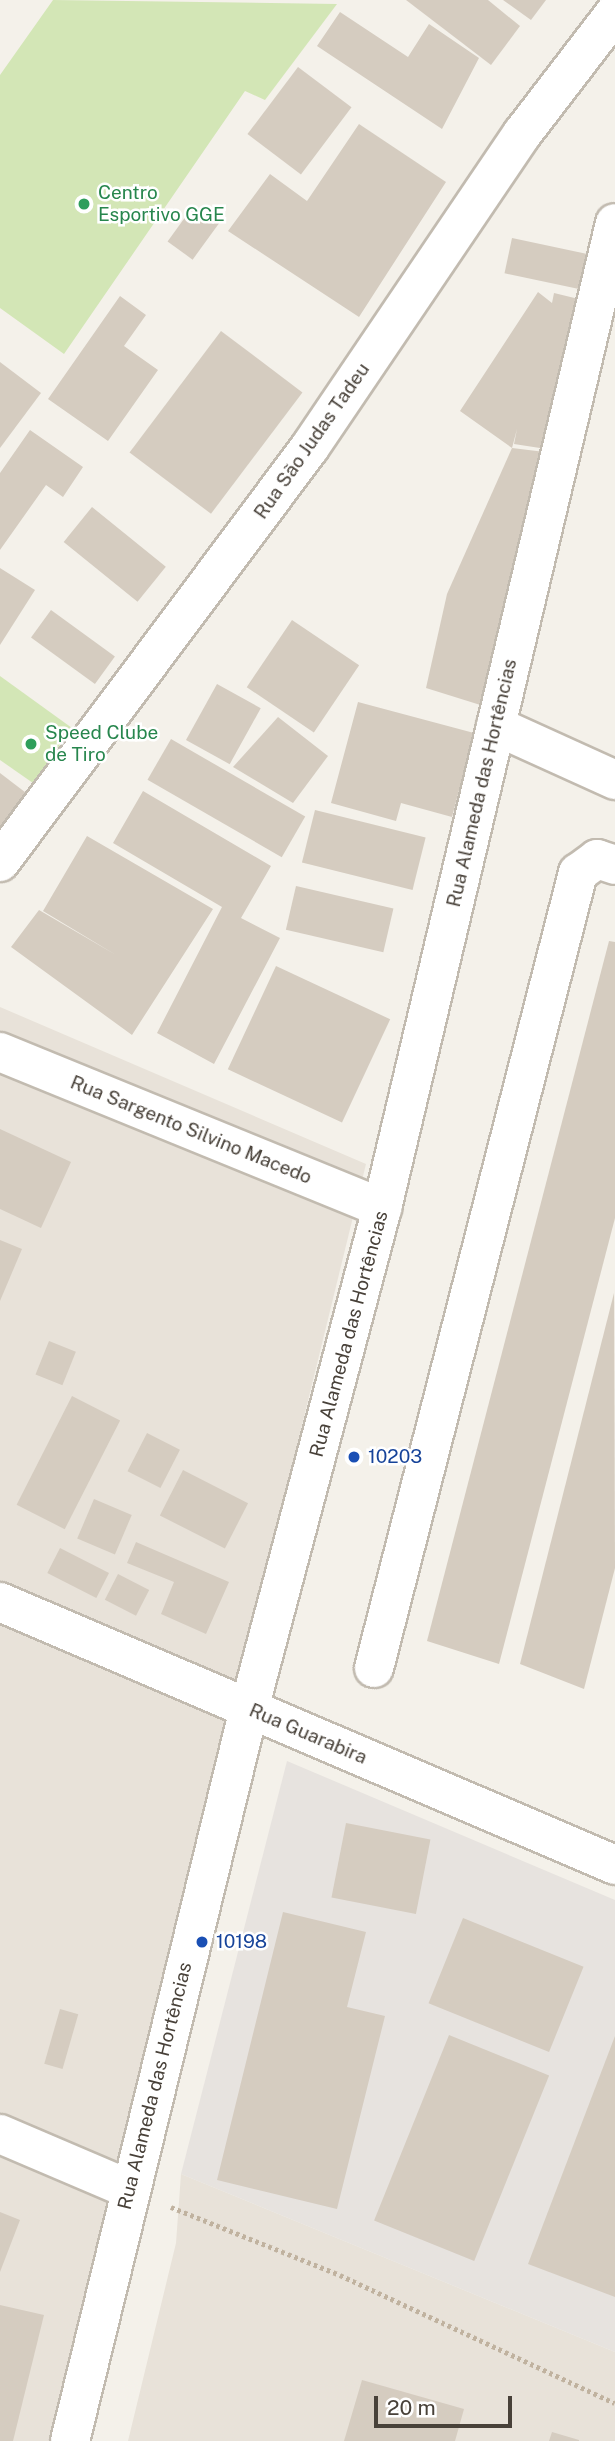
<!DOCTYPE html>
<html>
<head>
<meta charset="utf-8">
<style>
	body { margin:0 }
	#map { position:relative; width:615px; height:2441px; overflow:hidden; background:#f4f1ea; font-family:"Public Sans",sans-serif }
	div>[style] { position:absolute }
	.residential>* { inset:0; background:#e8e2d9 }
	.industrial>* { inset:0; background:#e7e3df }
	.green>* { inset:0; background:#d3e6b6 }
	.building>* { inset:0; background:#d5ccc0; transform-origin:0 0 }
	.path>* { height:4.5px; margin-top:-2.25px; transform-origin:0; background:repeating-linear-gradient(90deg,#c0b29f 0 3.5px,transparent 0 7px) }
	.roads { filter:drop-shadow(2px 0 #c2bbb0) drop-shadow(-2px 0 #c2bbb0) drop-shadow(0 2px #c2bbb0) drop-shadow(0 -2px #c2bbb0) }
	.minor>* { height:38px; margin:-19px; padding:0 19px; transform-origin:19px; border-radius:19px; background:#fff }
	.dots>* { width:19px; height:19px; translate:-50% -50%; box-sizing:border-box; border:4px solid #fff; border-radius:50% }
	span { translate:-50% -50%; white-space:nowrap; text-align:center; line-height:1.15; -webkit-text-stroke:5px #fff; paint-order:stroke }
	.leisure-label { font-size:19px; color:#27864d }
	.left { translate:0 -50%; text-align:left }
	.street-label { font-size:19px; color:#484139 }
	.transit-label { font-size:19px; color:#164399 }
	.scale { position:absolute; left:374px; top:2396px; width:138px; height:32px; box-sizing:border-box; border:4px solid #484139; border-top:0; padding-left:9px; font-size:21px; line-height:24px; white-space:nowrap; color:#484139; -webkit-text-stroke:5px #fff; paint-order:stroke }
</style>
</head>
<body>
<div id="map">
	<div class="residential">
		<div style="clip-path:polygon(0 1007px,366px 1164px,53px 2441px,0 2441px)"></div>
		<div style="clip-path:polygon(181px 2174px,615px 2352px,615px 2441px,128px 2441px,176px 2243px)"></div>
	</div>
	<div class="industrial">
		<div style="clip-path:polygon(287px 1761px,615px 1900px,615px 2352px,181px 2174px)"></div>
	</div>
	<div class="green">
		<div style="clip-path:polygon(53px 0,337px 4px,265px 100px,245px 91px,64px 354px,0 308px,0 75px)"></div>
		<div style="clip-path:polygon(0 676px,72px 728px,33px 783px,0 760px)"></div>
	</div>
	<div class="building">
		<div style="clip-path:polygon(406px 0,488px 0,520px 26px,491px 65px)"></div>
		<div style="clip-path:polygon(503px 0,546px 0,531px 20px)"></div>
		<div style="clip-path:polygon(340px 12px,408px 57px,429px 24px,479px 58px,442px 129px,317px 46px)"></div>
		<div style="left:298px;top:67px;width:67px;height:84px;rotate:37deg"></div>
		<div style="clip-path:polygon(359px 124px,446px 182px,359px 317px,228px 231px,270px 174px,307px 201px)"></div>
		<div style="left:194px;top:205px;width:31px;height:45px;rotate:36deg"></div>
		<div style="left:512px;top:238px;width:87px;height:36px;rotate:12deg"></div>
		<div style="clip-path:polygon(538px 292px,552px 303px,554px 293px,591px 302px,553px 450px,514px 444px,517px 429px,512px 448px,460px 411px)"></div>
		<div style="clip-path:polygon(120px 296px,146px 315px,124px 346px,158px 370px,108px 441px,48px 399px)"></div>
		<div style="left:221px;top:331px;width:102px;height:152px;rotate:37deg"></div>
		<div style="clip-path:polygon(0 362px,41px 393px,0 448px)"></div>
		<div style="clip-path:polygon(30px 430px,83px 467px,63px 497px,46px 485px,0 550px,0 473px)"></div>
		<div style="clip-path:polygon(512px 448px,553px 453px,490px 708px,426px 688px,447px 594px)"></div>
		<div style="left:92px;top:507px;width:95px;height:45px;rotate:39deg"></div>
		<div style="clip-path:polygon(0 568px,35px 590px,0 645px)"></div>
		<div style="left:51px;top:610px;width:79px;height:34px;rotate:36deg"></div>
		<div style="left:292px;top:620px;width:81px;height:81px;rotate:34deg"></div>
		<div style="left:217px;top:684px;width:50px;height:64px;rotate:29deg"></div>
		<div style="clip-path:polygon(358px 702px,474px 733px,452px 817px,401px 803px,396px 821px,331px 803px)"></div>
		<div style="clip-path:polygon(278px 717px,328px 756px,293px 803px,233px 767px)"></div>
		<div style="left:171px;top:739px;width:155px;height:47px;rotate:30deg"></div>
		<div style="clip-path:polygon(0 773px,34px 799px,0 844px)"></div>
		<div style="clip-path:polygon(143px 791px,271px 866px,241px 918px,280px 938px,214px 1064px,157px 1033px,222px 907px,113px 843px)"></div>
		<div style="left:315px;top:810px;width:114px;height:54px;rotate:14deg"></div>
		<div style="clip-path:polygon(87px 836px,213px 909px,132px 1035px,11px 947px,39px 910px,116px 955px,43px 911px)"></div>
		<div style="left:296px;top:886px;width:100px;height:45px;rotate:13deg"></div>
		<div style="clip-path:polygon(609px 941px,615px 942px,615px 1218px,499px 1664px,427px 1641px)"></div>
		<div style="left:276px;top:966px;width:126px;height:114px;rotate:25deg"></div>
		<div style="clip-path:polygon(0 1129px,71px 1162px,41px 1228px,0 1209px)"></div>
		<div style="clip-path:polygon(0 1240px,22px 1249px,0 1301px)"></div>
		<div style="clip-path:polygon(614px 1293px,615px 1568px,584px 1689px,520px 1664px)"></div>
		<div style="left:49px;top:1341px;width:29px;height:36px;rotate:22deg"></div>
		<div style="left:72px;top:1396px;width:54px;height:122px;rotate:27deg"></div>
		<div style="left:147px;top:1433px;width:37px;height:43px;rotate:27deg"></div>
		<div style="left:183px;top:1470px;width:73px;height:51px;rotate:27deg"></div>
		<div style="left:94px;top:1499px;width:41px;height:43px;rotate:23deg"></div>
		<div style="clip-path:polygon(136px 1542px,229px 1582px,206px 1634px,161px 1614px,174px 1582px,127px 1563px)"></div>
		<div style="left:60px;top:1548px;width:55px;height:28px;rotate:27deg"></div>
		<div style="left:118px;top:1574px;width:35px;height:29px;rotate:27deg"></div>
		<div style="left:346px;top:1823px;width:86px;height:76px;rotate:11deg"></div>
		<div style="clip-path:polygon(283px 1912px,366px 1932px,347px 2007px,385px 2016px,337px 2209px,217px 2180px)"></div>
		<div style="left:463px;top:1918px;width:130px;height:92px;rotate:22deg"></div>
		<div style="left:60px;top:2009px;width:19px;height:57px;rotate:16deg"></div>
		<div style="left:449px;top:2035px;width:108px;height:200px;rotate:22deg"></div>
		<div style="clip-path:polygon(615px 2036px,615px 2297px,528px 2264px)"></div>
		<div style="clip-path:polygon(0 2212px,20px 2220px,0 2272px)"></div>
		<div style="clip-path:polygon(0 2305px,44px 2315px,13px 2441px,0 2441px)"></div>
		<div style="clip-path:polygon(362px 2380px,464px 2409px,455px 2441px,344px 2441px)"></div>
		<div style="clip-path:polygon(552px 2432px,579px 2440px,579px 2441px,549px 2441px)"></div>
	</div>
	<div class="path">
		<div style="left:171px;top:2207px;width:182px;rotate:21.9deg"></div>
		<div style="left:340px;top:2275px;width:303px;rotate:25deg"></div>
	</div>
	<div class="roads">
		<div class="minor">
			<div style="left:496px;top:726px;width:131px;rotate:24.4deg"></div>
			<div style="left:0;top:862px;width:518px;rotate:-53.24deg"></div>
			<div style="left:310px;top:447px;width:378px;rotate:-55.9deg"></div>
			<div style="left:522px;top:134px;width:153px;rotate:-52.5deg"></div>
			<div style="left:0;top:1052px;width:413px;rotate:22.2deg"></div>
			<div style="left:0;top:1602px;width:669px;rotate:23.15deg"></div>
			<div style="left:374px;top:1668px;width:821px;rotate:-75.61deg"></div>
			<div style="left:578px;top:873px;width:24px;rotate:-36deg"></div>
			<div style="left:597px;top:859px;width:19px;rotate:18deg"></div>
			<div style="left:0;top:2134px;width:140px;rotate:23.1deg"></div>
			<div style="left:70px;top:2441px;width:754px;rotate:-76.26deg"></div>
			<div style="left:249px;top:1709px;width:518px;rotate:-75.13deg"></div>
			<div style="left:382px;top:1208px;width:1012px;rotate:-76.69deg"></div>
		</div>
	</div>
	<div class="dots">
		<div style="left:84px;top:204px;background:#2e9e5b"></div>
		<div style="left:31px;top:744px;background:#2e9e5b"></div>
		<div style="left:354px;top:1457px;background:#1a4fb4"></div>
		<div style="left:202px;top:1942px;background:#1a4fb4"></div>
	</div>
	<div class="leisure-label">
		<span class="left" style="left:98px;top:204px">Centro<br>Esportivo GGE</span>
		<span class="left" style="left:45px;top:744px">Speed Clube<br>de Tiro</span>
	</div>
	<div class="street-label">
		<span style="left:312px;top:441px;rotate:-55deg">Rua São Judas Tadeu</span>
		<span style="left:482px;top:783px;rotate:-77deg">Rua Alameda das Hortências</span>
		<span style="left:191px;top:1130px;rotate:22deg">Rua Sargento Silvino Macedo</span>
		<span style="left:349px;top:1334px;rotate:-75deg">Rua Alameda das Hortências</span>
		<span style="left:308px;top:1734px;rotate:23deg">Rua Guarabira</span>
		<span style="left:155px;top:2086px;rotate:-76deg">Rua Alameda das Hortências</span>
	</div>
	<div class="transit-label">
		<span class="left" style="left:368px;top:1457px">10203</span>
		<span class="left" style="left:216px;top:1942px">10198</span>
	</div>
	<div class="scale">20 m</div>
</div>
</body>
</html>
